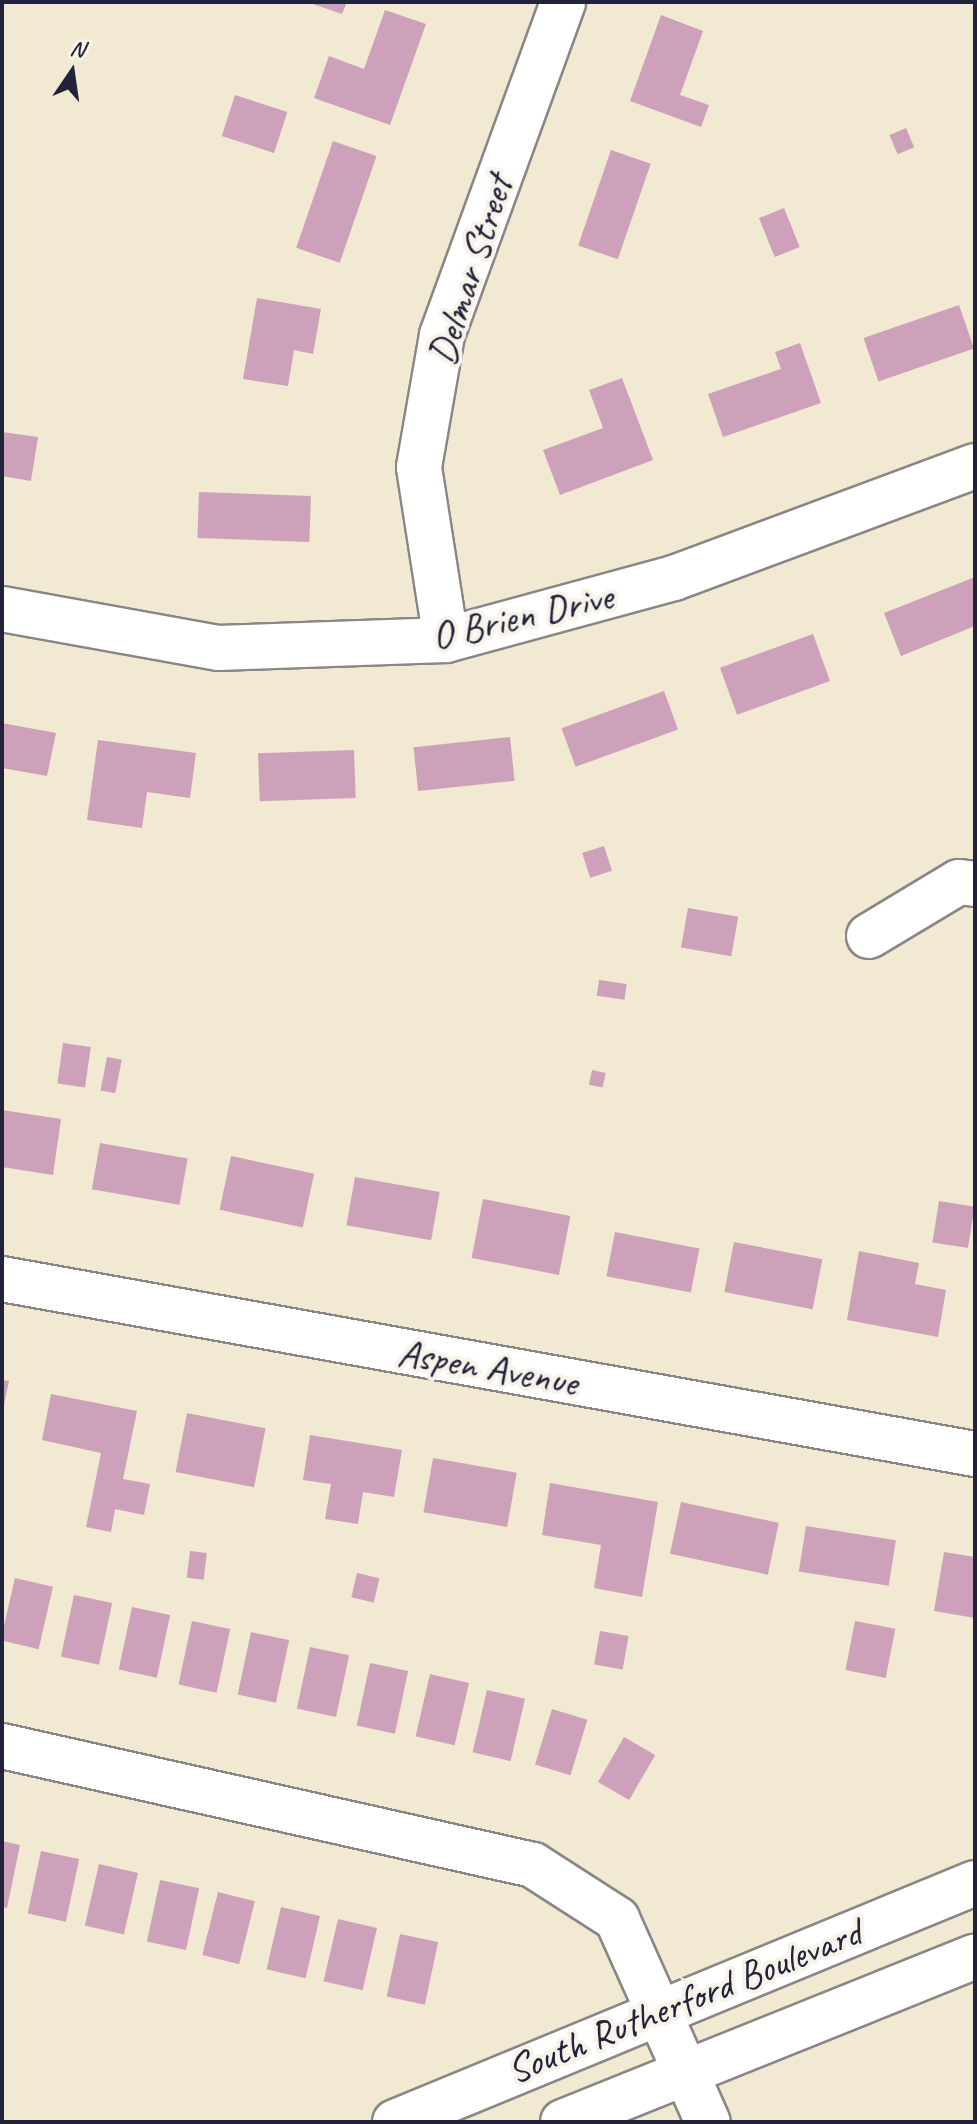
<!DOCTYPE html>
<html>
<head>
<meta charset="utf-8">
<style>
	body { margin:0 }
	#map { position:relative; width:977px; height:2124px; overflow:hidden; background:#f1e9d2; font-family:Caveat,sans-serif }
	div>[style] { position:absolute }
	.building>* { inset:0; background:#cea1bb; transform-origin:0 0 }
	.roads { filter:drop-shadow(2px 0 #8a8686) drop-shadow(-2px 0 #8a8686) drop-shadow(0 2px #8a8686) drop-shadow(0 -2px #8a8686) }
	.minor>* { height:44px; margin:-22px; padding:0 22px; transform-origin:22px; border-radius:22px; background:#fff }
	.highway>* { height:44px; margin:-22px; padding:0 22px; transform-origin:22px; border-radius:22px; background:#fff }
	span { translate:-50% -50%; white-space:nowrap; text-align:center; line-height:1.15; -webkit-text-stroke:8px #f7f3e8; paint-order:stroke }
	.street-label { font-size:40px; color:#22223b }
	.frame { position:absolute; inset:0; border:4px solid #22223b; pointer-events:none }
	.north { position:absolute; left:32px; top:32px; width:80px; height:80px; -webkit-text-stroke:6px #f7f3e8; paint-order:stroke; rotate:13deg; font-size:22px; font-weight:700; line-height:32px; text-align:center; color:#22223b }
	.north::after { content:''; display:block; margin:auto; width:28px; height:36px; background:#22223b; clip-path:polygon(50% 0,100% 100%,50% 72%,0 100%) }
</style>
</head>
<body>
<div id="map">
	<div class="building">
		<div style="clip-path:polygon(307px 2px,347px 2px,342px 14px)"></div>
		<div style="clip-path:polygon(385px 10px,426px 24px,390px 125px,314px 98px,329px 56px,364px 69px)"></div>
		<div style="clip-path:polygon(661px 15px,703px 31px,680px 95px,709px 105px,701px 127px,630px 101px)"></div>
		<div style="left:235px;top:95px;width:55px;height:43px;rotate:18deg"></div>
		<div style="left:906px;top:128px;width:21px;height:18px;rotate:67deg"></div>
		<div style="left:333px;top:141px;width:46px;height:113px;rotate:19deg"></div>
		<div style="left:611px;top:150px;width:42px;height:101px;rotate:19deg"></div>
		<div style="left:784px;top:208px;width:42px;height:27px;rotate:68deg"></div>
		<div style="clip-path:polygon(257px 298px,321px 309px,313px 354px,294px 350px,288px 386px,243px 379px)"></div>
		<div style="left:959px;top:305px;width:46px;height:101px;rotate:71deg"></div>
		<div style="clip-path:polygon(800px 343px,821px 403px,723px 437px,708px 394px,781px 369px,775px 352px)"></div>
		<div style="clip-path:polygon(622px 378px,653px 460px,560px 495px,543px 450px,603px 428px,589px 390px)"></div>
		<div style="clip-path:polygon(2px 432px,38px 437px,31px 481px,2px 476px)"></div>
		<div style="left:199px;top:492px;width:112px;height:46px;rotate:2deg"></div>
		<div style="clip-path:polygon(975px 577px,975px 626px,901px 656px,884px 613px)"></div>
		<div style="left:813px;top:634px;width:50px;height:99px;rotate:70deg"></div>
		<div style="left:664px;top:691px;width:41px;height:109px;rotate:70deg"></div>
		<div style="clip-path:polygon(2px 723px,56px 733px,47px 776px,2px 768px)"></div>
		<div style="left:510px;top:737px;width:44px;height:97px;rotate:84deg"></div>
		<div style="clip-path:polygon(98px 740px,196px 753px,190px 798px,147px 792px,142px 828px,87px 820px)"></div>
		<div style="left:354px;top:750px;width:48px;height:96px;rotate:88deg"></div>
		<div style="left:604px;top:846px;width:26px;height:23px;rotate:72deg"></div>
		<div style="left:688px;top:908px;width:51px;height:40px;rotate:10deg"></div>
		<div style="left:599px;top:980px;width:28px;height:16px;rotate:8deg"></div>
		<div style="left:63px;top:1043px;width:28px;height:41px;rotate:8deg"></div>
		<div style="left:107px;top:1057px;width:15px;height:34px;rotate:11deg"></div>
		<div style="left:592px;top:1070px;width:14px;height:15px;rotate:12deg"></div>
		<div style="clip-path:polygon(2px 1110px,61px 1119px,53px 1175px,2px 1167px)"></div>
		<div style="left:100px;top:1143px;width:89px;height:47px;rotate:10deg"></div>
		<div style="left:231px;top:1156px;width:85px;height:55px;rotate:12deg"></div>
		<div style="left:355px;top:1177px;width:86px;height:49px;rotate:10deg"></div>
		<div style="left:483px;top:1199px;width:89px;height:60px;rotate:11deg"></div>
		<div style="left:939px;top:1201px;width:36px;height:42px;rotate:9deg"></div>
		<div style="left:615px;top:1232px;width:86px;height:45px;rotate:11deg"></div>
		<div style="left:734px;top:1242px;width:90px;height:51px;rotate:11deg"></div>
		<div style="clip-path:polygon(859px 1251px,919px 1263px,915px 1284px,946px 1290px,938px 1337px,847px 1320px)"></div>
		<div style="clip-path:polygon(2px 1380px,9px 1381px,3px 1409px,2px 1409px)"></div>
		<div style="clip-path:polygon(51px 1394px,137px 1411px,123px 1479px,150px 1484px,144px 1515px,115px 1509px,111px 1532px,86px 1527px,101px 1453px,42px 1440px)"></div>
		<div style="left:187px;top:1413px;width:80px;height:60px;rotate:11deg"></div>
		<div style="clip-path:polygon(310px 1435px,402px 1450px,394px 1497px,363px 1492px,358px 1524px,325px 1519px,331px 1484px,303px 1480px)"></div>
		<div style="left:433px;top:1458px;width:85px;height:55px;rotate:10deg"></div>
		<div style="clip-path:polygon(550px 1483px,658px 1502px,642px 1597px,594px 1588px,601px 1545px,542px 1535px)"></div>
		<div style="left:681px;top:1502px;width:100px;height:53px;rotate:12deg"></div>
		<div style="left:806px;top:1526px;width:91px;height:46px;rotate:9deg"></div>
		<div style="left:190px;top:1551px;width:17px;height:27px;rotate:7deg"></div>
		<div style="clip-path:polygon(944px 1552px,975px 1557px,975px 1618px,934px 1611px)"></div>
		<div style="left:357px;top:1573px;width:23px;height:25px;rotate:13deg"></div>
		<div style="left:15px;top:1578px;width:39px;height:64px;rotate:13deg"></div>
		<div style="left:74px;top:1595px;width:39px;height:63px;rotate:12deg"></div>
		<div style="left:132px;top:1607px;width:39px;height:64px;rotate:12deg"></div>
		<div style="left:192px;top:1621px;width:39px;height:65px;rotate:12deg"></div>
		<div style="left:855px;top:1621px;width:41px;height:50px;rotate:11deg"></div>
		<div style="left:600px;top:1631px;width:29px;height:34px;rotate:10deg"></div>
		<div style="left:251px;top:1632px;width:39px;height:64px;rotate:12deg"></div>
		<div style="left:310px;top:1647px;width:40px;height:63px;rotate:12deg"></div>
		<div style="left:370px;top:1663px;width:39px;height:64px;rotate:12deg"></div>
		<div style="left:430px;top:1674px;width:40px;height:64px;rotate:13deg"></div>
		<div style="left:487px;top:1690px;width:39px;height:64px;rotate:13deg"></div>
		<div style="left:552px;top:1709px;width:37px;height:58px;rotate:17deg"></div>
		<div style="left:624px;top:1737px;width:36px;height:52px;rotate:30deg"></div>
		<div style="clip-path:polygon(2px 1841px,20px 1845px,7px 1908px,2px 1907px)"></div>
		<div style="left:41px;top:1851px;width:39px;height:64px;rotate:12deg"></div>
		<div style="left:99px;top:1864px;width:40px;height:63px;rotate:13deg"></div>
		<div style="left:160px;top:1880px;width:40px;height:63px;rotate:12deg"></div>
		<div style="left:218px;top:1892px;width:38px;height:65px;rotate:14deg"></div>
		<div style="left:281px;top:1907px;width:40px;height:64px;rotate:13deg"></div>
		<div style="left:338px;top:1919px;width:40px;height:64px;rotate:13deg"></div>
		<div style="left:400px;top:1934px;width:39px;height:64px;rotate:12deg"></div>
	</div>
	<div class="roads">
		<div class="minor">
			<div style="left:2px;top:609px;width:219px;rotate:10.2deg"></div>
			<div style="left:218px;top:648px;width:228px;rotate:-2deg"></div>
			<div style="left:446px;top:640px;width:236px;rotate:-15.2deg"></div>
			<div style="left:674px;top:578px;width:321px;rotate:-20.4deg"></div>
			<div style="left:446px;top:640px;width:175px;rotate:-98.9deg"></div>
			<div style="left:419px;top:467px;width:134px;rotate:-80.1deg"></div>
			<div style="left:442px;top:335px;width:354px;rotate:-70deg"></div>
			<div style="left:869px;top:936px;width:105px;rotate:-31deg"></div>
			<div style="left:959px;top:882px;width:16px;rotate:7deg"></div>
			<div style="left:2px;top:1279px;width:989px;rotate:10.2deg"></div>
			<div style="left:2px;top:1746px;width:544px;rotate:12.63deg"></div>
			<div style="left:533px;top:1865px;width:100px;rotate:32.7deg"></div>
			<div style="left:617px;top:1919px;width:222px;rotate:65.9deg"></div>
		</div>
		<div class="highway">
			<div style="left:395px;top:2122px;width:627px;rotate:-22.4deg"></div>
			<div style="left:563px;top:2122px;width:444px;rotate:-21.9deg"></div>
		</div>
	</div>
	<div class="street-label">
		<span style="left:470px;top:270px;rotate:-72deg">Delmar Street</span>
		<span style="left:522px;top:616px;rotate:-13deg">O Brien Drive</span>
		<span style="left:488px;top:1367px;rotate:10deg">Aspen Avenue</span>
		<span style="left:684px;top:2001px;rotate:-22deg">South Rutherford Boulevard</span>
	</div>
	<div class="frame"></div>
	<div class="north">N</div>
</div>
</body>
</html>
